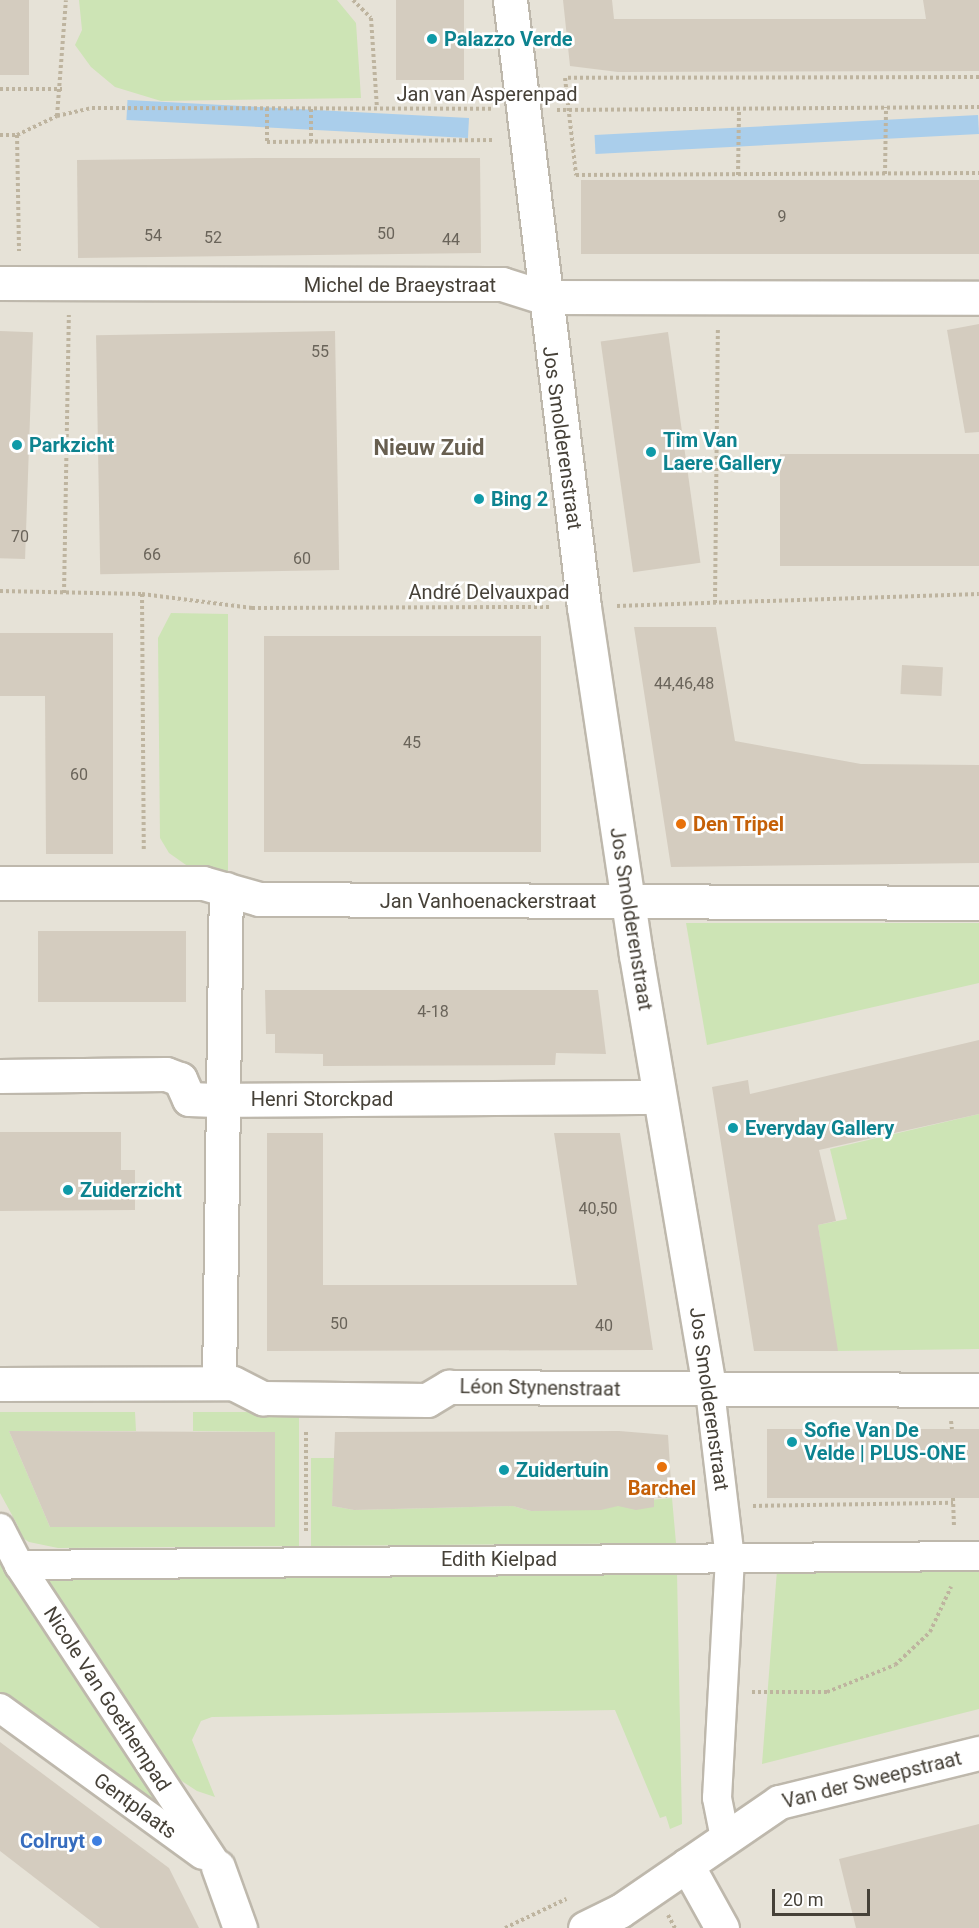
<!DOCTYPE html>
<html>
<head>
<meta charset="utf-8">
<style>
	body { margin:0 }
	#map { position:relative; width:979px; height:1928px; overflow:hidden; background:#f3f0e9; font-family:Roboto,sans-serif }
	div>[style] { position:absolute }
	.residential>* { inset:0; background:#e6e2d7; transform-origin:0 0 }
	.green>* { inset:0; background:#cde4b5 }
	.water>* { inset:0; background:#aaceeb; transform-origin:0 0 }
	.building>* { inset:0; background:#d4ccbf; transform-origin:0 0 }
	.path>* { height:4px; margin-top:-2px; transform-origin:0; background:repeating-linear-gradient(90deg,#beb49f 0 3px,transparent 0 6px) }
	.roads { filter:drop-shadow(2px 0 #beb8ac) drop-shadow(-2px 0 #beb8ac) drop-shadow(0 2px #beb8ac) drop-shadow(0 -2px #beb8ac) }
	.pedestrian>* { height:28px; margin:-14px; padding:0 14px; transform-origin:14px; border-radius:14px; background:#fff }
	.minor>* { height:33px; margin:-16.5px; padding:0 16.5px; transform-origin:16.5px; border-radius:16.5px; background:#fff }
	.tertiary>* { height:33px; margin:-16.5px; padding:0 16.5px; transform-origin:16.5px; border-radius:16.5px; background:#fff }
	.dots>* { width:16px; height:16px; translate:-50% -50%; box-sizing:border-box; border:3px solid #fff; border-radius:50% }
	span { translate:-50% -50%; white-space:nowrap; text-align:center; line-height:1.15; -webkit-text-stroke:5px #fff; paint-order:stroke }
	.number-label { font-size:16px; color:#6a645a }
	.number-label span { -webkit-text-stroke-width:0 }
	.culture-label { font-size:20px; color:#0d838f; font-weight:700 }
	.left { translate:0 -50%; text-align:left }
	.street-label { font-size:20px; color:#464138 }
	.food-label { font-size:20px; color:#c56008; font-weight:700 }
	.shop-label { font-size:20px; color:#366cbe; font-weight:700 }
	.right { translate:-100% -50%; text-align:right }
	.quarter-label { font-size:22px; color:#685f50; font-weight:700 }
	.scale { position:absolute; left:772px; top:1889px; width:98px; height:27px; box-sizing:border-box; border:3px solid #464138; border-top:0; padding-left:8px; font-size:18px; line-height:21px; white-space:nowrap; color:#464138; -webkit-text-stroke:4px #fff; paint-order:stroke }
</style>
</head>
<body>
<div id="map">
	<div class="residential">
		<div style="left:0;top:0;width:979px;height:1928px"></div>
	</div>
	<div class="green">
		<div style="clip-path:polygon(79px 0,337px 0,356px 23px,361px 98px,161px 101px,115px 87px,91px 67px,75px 45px,82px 30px)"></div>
		<div style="clip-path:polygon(171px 613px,228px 614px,228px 872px,196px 872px,169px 853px,160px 838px,158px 638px)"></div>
		<div style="clip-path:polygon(686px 923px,979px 923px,979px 983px,707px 1045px)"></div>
		<div style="clip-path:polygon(979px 1114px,979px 1349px,836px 1351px,818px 1225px,847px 1219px,830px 1149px)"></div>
		<div style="clip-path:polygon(0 1412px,135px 1412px,136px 1431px,9px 1431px,50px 1527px,275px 1527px,275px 1432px,193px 1431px,193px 1412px,299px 1412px,299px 1546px,58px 1548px,29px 1542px,10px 1530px,18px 1526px,0 1493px)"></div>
		<div style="clip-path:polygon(311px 1458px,335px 1458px,332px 1506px,354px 1510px,513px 1506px,531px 1511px,672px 1498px,676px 1543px,311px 1546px)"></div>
		<div style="clip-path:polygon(0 1553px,190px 1836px,0 1692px)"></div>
		<div style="clip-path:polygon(32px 1568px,677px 1572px,682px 1824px,670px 1829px,666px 1816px,660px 1818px,615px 1710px,212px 1717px,201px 1721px,192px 1740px,215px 1797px,197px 1791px,171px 1774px)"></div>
		<div style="clip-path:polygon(979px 1569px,979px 1709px,762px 1764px,777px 1570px)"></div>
	</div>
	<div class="water">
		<div style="left:978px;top:115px;width:19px;height:384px;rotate:87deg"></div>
		<div style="left:469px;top:118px;width:20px;height:342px;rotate:93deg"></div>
	</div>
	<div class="building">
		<div style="left:0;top:0;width:29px;height:75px"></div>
		<div style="left:396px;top:0;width:68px;height:80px"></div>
		<div style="clip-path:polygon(563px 0,612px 0,614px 19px,926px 19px,923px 0,979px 0,979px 71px,618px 72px,570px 66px)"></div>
		<div style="clip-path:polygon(264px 158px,480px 158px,481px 253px,78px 258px,77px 160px)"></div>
		<div style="left:581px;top:180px;width:398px;height:74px"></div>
		<div style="clip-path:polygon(979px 324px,979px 432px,965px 433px,947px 330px)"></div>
		<div style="left:0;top:331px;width:33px;height:227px;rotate:2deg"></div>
		<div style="left:335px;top:331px;width:239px;height:239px;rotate:89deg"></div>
		<div style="left:668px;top:332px;width:233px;height:68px;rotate:82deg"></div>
		<div style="left:979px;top:454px;width:112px;height:199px;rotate:90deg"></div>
		<div style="clip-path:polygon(634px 627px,716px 627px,735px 741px,861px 764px,979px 765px,979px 863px,671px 867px)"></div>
		<div style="clip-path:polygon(0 633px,113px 633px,113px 854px,46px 854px,45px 696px,0 696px)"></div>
		<div style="left:264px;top:636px;width:277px;height:216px"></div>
		<div style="left:902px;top:665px;width:41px;height:29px;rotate:3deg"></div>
		<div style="left:186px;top:931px;width:71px;height:148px;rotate:90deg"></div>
		<div style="clip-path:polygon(265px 990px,598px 990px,606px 1054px,556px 1053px,555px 1065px,323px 1066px,323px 1054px,275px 1053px,275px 1034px,266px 1034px)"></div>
		<div style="clip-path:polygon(979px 1040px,979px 1114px,819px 1150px,836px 1221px,818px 1225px,838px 1351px,754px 1351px,712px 1087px,748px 1080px,750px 1094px)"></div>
		<div style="clip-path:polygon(0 1132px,121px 1132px,121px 1170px,135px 1170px,135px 1210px,0 1211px)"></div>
		<div style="clip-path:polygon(267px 1133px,323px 1133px,323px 1285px,577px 1285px,554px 1133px,620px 1133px,653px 1350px,267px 1351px)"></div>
		<div style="left:767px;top:1429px;width:212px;height:69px"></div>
		<div style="clip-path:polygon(9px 1431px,275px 1432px,275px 1527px,50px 1527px)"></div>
		<div style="clip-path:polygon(619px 1431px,668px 1435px,672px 1498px,654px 1498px,654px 1507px,636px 1510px,618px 1506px,601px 1510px,531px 1511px,513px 1506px,354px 1510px,332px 1506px,335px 1432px)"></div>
		<div style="clip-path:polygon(0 1742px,169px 1868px,199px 1928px,100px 1928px,0 1851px)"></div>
		<div style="clip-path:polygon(979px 1824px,979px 1928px,856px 1928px,839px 1859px)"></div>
	</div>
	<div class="path">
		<div style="left:353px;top:0;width:25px;rotate:45deg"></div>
		<div style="left:371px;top:18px;width:90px;rotate:86.2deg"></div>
		<div style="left:979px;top:77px;width:414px;rotate:179.9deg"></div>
		<div style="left:565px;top:78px;width:98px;rotate:83.5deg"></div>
		<div style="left:576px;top:175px;width:403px;rotate:-0.3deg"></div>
		<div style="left:0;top:89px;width:62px"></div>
		<div style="left:267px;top:108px;width:34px;rotate:90deg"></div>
		<div style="left:267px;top:142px;width:226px;rotate:-0.5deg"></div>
		<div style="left:557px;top:110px;width:422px;rotate:-0.4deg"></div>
		<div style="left:57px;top:116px;width:116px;rotate:-85.6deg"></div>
		<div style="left:0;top:135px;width:17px"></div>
		<div style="left:17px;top:135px;width:44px;rotate:-25.4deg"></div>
		<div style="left:57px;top:116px;width:36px;rotate:-13deg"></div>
		<div style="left:92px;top:108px;width:400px;rotate:0.1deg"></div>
		<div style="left:17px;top:135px;width:116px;rotate:89deg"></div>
		<div style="left:311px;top:142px;width:34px;rotate:-90deg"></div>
		<div style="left:885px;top:174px;width:67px;rotate:-89.1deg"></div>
		<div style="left:738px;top:175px;width:66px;rotate:-89.1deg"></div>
		<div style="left:0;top:591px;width:142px;rotate:1.2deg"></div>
		<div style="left:142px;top:594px;width:111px;rotate:7.3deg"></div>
		<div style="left:252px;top:608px;width:300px;rotate:-0.2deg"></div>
		<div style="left:64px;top:593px;width:278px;rotate:-89deg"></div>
		<div style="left:142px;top:594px;width:258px;rotate:89.6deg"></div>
		<div style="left:715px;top:603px;width:273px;rotate:-89.4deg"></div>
		<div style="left:617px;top:606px;width:362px;rotate:-1.9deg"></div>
		<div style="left:951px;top:1421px;width:8px;rotate:83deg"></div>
		<div style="left:306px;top:1432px;width:100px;rotate:90deg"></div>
		<div style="left:953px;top:1498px;width:27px;rotate:88deg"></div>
		<div style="left:753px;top:1506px;width:200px;rotate:-0.9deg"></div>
		<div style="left:752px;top:1692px;width:75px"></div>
		<div style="left:827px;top:1692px;width:73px;rotate:-21.7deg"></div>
		<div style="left:895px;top:1665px;width:48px;rotate:-43.3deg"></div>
		<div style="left:930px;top:1632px;width:50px;rotate:-65deg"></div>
		<div style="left:668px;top:1915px;width:15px;rotate:62deg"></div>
		<div style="left:505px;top:1928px;width:68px;rotate:-25.4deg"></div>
	</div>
	<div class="roads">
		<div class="pedestrian">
			<div style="left:710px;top:1391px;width:168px;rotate:83.2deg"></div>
			<div style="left:730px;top:1558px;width:240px;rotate:93.1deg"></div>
			<div style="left:717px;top:1798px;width:41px;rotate:78.7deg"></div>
			<div style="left:0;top:1528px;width:42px;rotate:62.8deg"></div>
			<div style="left:19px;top:1565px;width:362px;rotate:56.6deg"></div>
			<div style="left:19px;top:1565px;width:960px;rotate:-0.54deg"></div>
			<div style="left:0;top:1708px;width:250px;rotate:36deg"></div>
		</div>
		<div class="minor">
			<div style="left:510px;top:0;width:611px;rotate:83.05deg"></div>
			<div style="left:584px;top:607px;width:352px;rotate:81.5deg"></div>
			<div style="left:636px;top:955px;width:442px;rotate:80.4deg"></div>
			<div style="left:0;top:283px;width:502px;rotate:0.11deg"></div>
			<div style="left:502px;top:284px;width:43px;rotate:17.6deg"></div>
			<div style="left:543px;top:297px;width:436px;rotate:0.1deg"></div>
			<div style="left:0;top:883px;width:203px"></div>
			<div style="left:203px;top:883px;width:58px;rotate:15.9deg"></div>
			<div style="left:259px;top:899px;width:720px;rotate:0.32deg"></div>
			<div style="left:0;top:1076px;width:166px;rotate:-0.7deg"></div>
			<div style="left:166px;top:1074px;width:15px;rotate:20deg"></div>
			<div style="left:180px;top:1079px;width:22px;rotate:66deg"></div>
			<div style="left:189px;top:1099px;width:33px;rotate:2deg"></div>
			<div style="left:222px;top:1100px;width:437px;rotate:-0.4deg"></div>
			<div style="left:219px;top:1383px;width:494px;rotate:-89.2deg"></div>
			<div style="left:0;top:1384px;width:233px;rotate:-0.2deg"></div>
			<div style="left:233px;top:1383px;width:34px;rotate:27deg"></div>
			<div style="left:263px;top:1398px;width:164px;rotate:0.7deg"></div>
			<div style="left:427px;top:1400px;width:26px;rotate:-31deg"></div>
			<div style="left:449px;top:1387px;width:530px;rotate:0.32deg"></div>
			<div style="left:687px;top:1865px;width:72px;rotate:60.9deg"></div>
			<div style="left:218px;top:1867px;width:65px;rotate:70.2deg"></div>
		</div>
		<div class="tertiary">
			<div style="left:585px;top:1928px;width:39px;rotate:-26deg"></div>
			<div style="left:620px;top:1911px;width:193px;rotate:-34.4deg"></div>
			<div style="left:779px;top:1802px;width:206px;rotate:-13.8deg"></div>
		</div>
	</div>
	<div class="dots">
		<div style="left:432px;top:39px;background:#0f9aa8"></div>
		<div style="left:17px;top:445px;background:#0f9aa8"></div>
		<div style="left:651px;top:452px;background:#0f9aa8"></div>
		<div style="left:479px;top:499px;background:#0f9aa8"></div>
		<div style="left:681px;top:824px;background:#e8710a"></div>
		<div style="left:733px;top:1128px;background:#0f9aa8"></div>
		<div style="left:68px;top:1190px;background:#0f9aa8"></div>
		<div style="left:792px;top:1442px;background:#0f9aa8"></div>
		<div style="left:662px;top:1467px;background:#e8710a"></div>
		<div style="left:504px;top:1470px;background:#0f9aa8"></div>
		<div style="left:97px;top:1841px;background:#3f7fe0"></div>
	</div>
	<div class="number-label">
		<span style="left:782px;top:217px">9</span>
		<span style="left:386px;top:234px">50</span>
		<span style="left:153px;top:236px">54</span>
		<span style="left:213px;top:238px">52</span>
		<span style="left:451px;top:240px">44</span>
		<span style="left:320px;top:352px">55</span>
		<span style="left:20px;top:537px">70</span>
		<span style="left:152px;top:555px">66</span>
		<span style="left:302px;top:559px">60</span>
		<span style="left:684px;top:684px">44,46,48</span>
		<span style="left:412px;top:743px">45</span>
		<span style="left:79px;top:775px">60</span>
		<span style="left:433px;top:1012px">4-18</span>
		<span style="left:598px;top:1209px">40,50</span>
		<span style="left:339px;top:1324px">50</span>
		<span style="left:604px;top:1326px">40</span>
	</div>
	<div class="culture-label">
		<span class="left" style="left:444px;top:39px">Palazzo Verde</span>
		<span class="left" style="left:663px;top:452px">Tim Van<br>Laere Gallery</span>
		<span class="left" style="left:29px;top:445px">Parkzicht</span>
		<span class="left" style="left:491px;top:499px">Bing 2</span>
		<span class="left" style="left:745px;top:1128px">Everyday Gallery</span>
		<span class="left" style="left:80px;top:1190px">Zuiderzicht</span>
		<span class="left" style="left:804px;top:1442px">Sofie Van De<br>Velde | PLUS-ONE</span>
		<span class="left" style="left:516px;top:1470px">Zuidertuin</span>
	</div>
	<div class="street-label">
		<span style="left:487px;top:94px">Jan van Asperenpad</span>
		<span style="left:400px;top:285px">Michel de Braeystraat</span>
		<span style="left:562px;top:438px;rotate:82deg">Jos Smolderenstraat</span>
		<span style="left:489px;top:592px">André Delvauxpad</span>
		<span style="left:488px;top:901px">Jan Vanhoenackerstraat</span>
		<span style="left:631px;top:919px;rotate:81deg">Jos Smolderenstraat</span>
		<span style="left:322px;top:1099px">Henri Storckpad</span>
		<span style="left:540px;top:1388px;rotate:1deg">Léon Stynenstraat</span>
		<span style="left:709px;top:1399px;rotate:82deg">Jos Smolderenstraat</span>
		<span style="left:499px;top:1559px">Edith Kielpad</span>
		<span style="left:107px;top:1699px;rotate:57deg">Nicole Van Goethempad</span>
		<span style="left:872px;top:1780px;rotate:-14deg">Van der Sweepstraat</span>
		<span style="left:135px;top:1806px;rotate:36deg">Gentplaats</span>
	</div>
	<div class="food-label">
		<span class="left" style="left:693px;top:824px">Den Tripel</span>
		<span style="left:662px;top:1488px">Barchel</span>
	</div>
	<div class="shop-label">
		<span class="right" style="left:85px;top:1841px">Colruyt</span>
	</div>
	<div class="quarter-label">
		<span style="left:429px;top:448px">Nieuw Zuid</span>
	</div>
	<div class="scale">20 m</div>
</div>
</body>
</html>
